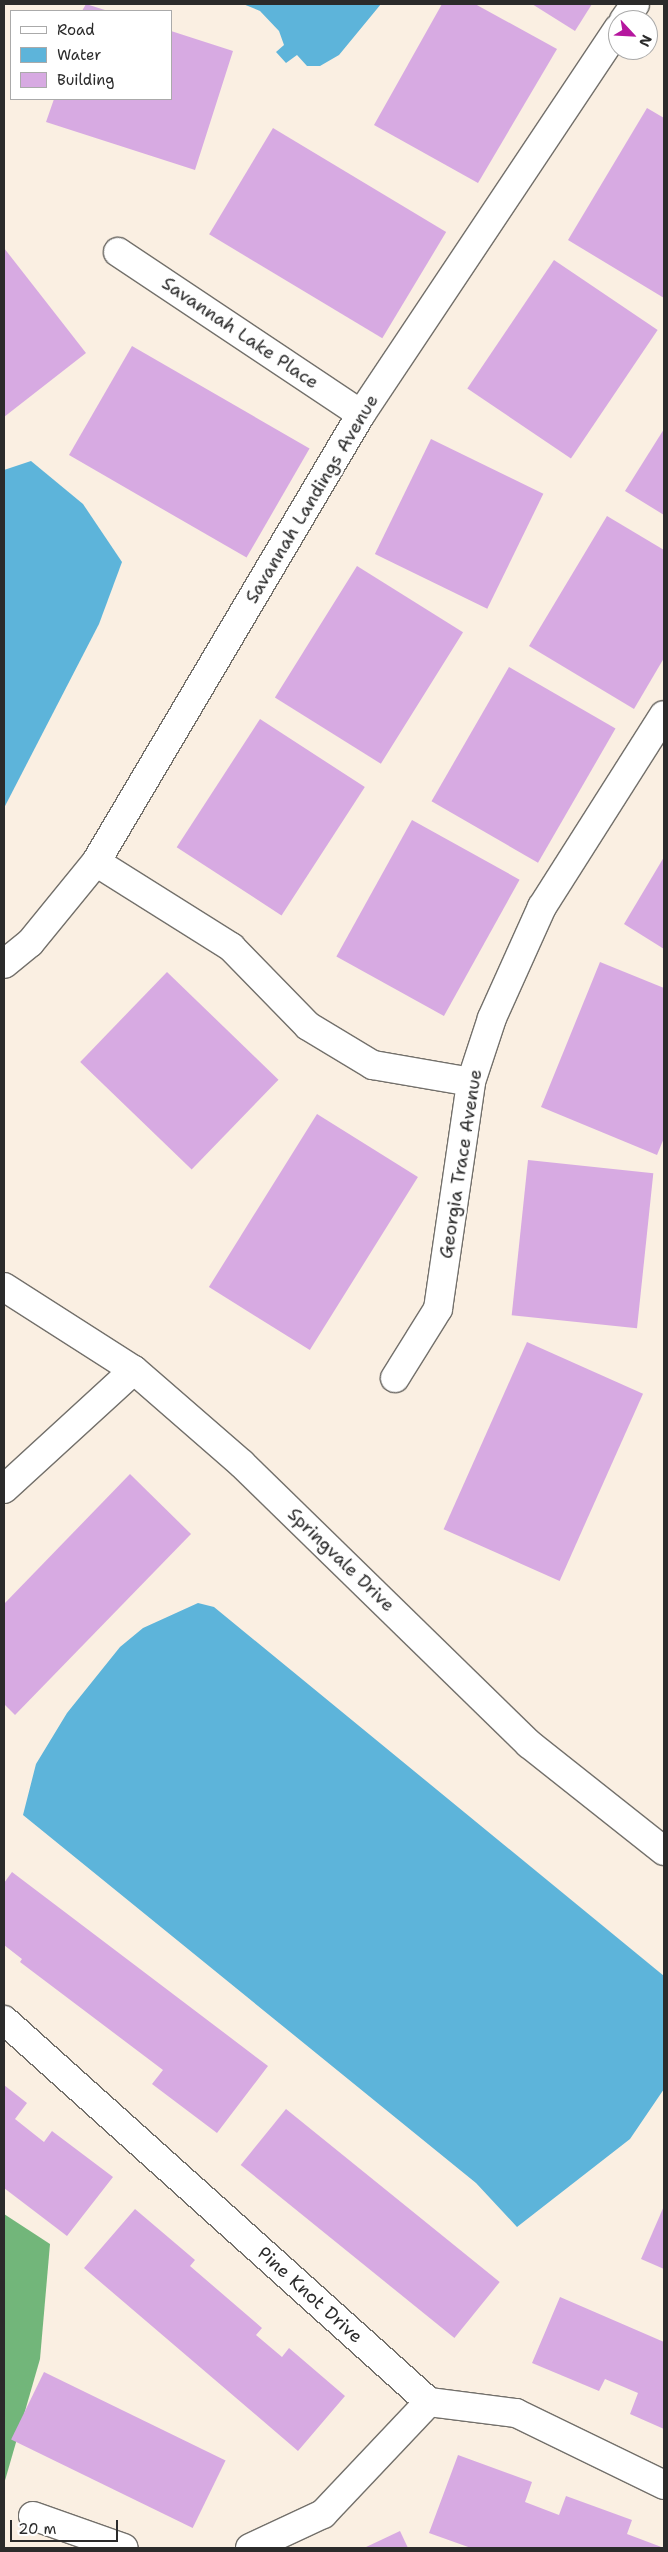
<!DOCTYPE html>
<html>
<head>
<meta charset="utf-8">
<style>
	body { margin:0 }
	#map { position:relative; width:668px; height:2552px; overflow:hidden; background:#faefe2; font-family:"Shantell Sans",sans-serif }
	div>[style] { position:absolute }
	.forest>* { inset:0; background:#72b67a }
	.water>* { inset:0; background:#5db4da }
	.building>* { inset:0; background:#d7aae2; transform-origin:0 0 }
	.roads { filter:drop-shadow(1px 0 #73706b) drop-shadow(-1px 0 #73706b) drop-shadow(0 1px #73706b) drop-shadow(0 -1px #73706b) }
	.minor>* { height:28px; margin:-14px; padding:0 14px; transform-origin:14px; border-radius:14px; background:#fff }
	.tertiary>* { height:28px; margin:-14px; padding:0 14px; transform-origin:14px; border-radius:14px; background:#fff }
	span { translate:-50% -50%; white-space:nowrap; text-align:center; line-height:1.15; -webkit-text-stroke:5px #fff; paint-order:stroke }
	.street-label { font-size:18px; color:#2b2b2b }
	.frame { position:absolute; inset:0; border:5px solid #2b2b2b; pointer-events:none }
	.legend { position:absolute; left:10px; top:10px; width:162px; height:90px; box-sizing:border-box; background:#fff; border:1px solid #aaa; margin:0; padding:6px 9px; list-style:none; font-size:15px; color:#2b2b2b }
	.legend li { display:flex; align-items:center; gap:10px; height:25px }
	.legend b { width:25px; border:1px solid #aaa }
	.north { position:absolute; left:608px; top:10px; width:50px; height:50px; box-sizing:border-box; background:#fff; border:1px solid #aaa; border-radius:50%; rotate:115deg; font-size:14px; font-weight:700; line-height:20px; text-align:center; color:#2b2b2b }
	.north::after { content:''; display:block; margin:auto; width:18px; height:22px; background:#b5179e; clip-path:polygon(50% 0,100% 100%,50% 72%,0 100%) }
	.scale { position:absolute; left:10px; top:2520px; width:108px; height:22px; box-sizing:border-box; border:2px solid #2b2b2b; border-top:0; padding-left:6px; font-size:15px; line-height:18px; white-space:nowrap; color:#2b2b2b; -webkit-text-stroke:4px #fff; paint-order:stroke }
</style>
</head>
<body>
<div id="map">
	<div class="forest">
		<div style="clip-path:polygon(4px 2214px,50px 2244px,40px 2359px,4px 2484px)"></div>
	</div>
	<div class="water">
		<div style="clip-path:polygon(243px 4px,381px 4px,339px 55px,320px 66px,307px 66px,297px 55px,286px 63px,276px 52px,284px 45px,279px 31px,260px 11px)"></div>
		<div style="clip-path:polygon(31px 461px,83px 504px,122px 562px,99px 624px,4px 808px,4px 470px)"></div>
		<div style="clip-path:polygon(198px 1603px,214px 1607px,664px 1976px,664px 2089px,630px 2139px,517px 2227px,476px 2183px,23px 1815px,36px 1764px,67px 1713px,120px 1647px,143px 1628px)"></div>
	</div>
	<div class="building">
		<div style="clip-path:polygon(86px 4px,108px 11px,82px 11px)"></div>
		<div style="clip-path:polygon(442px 4px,475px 4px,557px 49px,478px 183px,374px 125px)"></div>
		<div style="clip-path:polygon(532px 4px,592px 4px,575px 31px)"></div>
		<div style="clip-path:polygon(171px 31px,233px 51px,195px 170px,46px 122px,54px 99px,171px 99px)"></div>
		<div style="clip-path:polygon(647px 108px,664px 118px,664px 298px,568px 240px)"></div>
		<div style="left:273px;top:128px;width:202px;height:124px;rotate:31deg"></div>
		<div style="clip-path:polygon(4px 248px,86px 353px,4px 417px)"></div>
		<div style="left:554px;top:260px;width:125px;height:155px;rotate:34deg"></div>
		<div style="left:132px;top:346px;width:205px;height:126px;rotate:30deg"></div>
		<div style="clip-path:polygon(664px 429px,664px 515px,625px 491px)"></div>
		<div style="left:431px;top:439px;width:125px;height:128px;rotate:26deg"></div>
		<div style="clip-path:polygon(607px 516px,664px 550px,664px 658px,634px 709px,529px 646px)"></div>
		<div style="left:357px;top:566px;width:125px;height:155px;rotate:32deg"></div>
		<div style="left:509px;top:667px;width:123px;height:155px;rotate:30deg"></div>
		<div style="left:260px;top:719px;width:125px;height:153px;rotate:33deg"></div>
		<div style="left:412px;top:820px;width:123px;height:156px;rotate:29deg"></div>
		<div style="clip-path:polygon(664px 857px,664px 949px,624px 924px)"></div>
		<div style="clip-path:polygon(600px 962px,664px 988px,664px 1138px,657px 1155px,541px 1107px)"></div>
		<div style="left:167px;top:972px;width:155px;height:125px;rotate:44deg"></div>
		<div style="left:317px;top:1114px;width:119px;height:204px;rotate:32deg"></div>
		<div style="left:528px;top:1160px;width:126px;height:156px;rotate:6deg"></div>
		<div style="left:527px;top:1342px;width:127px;height:205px;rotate:24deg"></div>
		<div style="clip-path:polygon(130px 1474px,191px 1534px,15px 1715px,4px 1704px,4px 1604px)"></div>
		<div style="clip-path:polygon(12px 1872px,268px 2066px,217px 2133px,152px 2084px,163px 2070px,20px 1962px,22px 1959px,4px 1945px,4px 1883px)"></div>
		<div style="clip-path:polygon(4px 2085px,27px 2103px,15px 2119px,44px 2142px,52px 2131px,113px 2177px,67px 2236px,4px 2188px)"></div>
		<div style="left:286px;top:2109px;width:275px;height:72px;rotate:39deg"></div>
		<div style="clip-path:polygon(664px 2206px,664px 2269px,641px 2259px)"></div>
		<div style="clip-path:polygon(135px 2209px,195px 2260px,190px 2266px,262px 2328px,256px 2335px,282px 2357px,289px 2348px,345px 2396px,298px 2451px,84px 2268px)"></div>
		<div style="clip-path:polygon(560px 2297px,664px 2342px,664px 2429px,630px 2414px,638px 2393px,605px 2379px,599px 2391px,532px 2363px)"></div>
		<div style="left:44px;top:2372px;width:202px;height:75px;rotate:26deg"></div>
		<div style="clip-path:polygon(458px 2455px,532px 2482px,525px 2502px,559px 2515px,566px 2496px,632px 2520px,627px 2534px,664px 2548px,471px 2548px,429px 2533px)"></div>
		<div style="clip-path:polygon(400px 2531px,408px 2548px,364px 2548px)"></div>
	</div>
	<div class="roads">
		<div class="minor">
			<div style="left:624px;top:20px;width:19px;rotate:-55deg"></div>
			<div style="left:118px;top:252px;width:292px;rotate:33.7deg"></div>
			<div style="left:96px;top:862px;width:160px;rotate:32.2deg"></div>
			<div style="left:231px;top:947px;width:110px;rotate:45.7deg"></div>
			<div style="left:308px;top:1026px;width:76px;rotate:31deg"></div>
			<div style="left:373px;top:1065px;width:99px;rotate:9.8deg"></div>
			<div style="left:4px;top:964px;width:33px;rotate:-39deg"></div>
			<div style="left:30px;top:943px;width:104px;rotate:-50.8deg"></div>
			<div style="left:96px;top:862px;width:521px;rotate:-59.39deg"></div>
			<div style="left:361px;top:414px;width:463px;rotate:-56.3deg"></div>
			<div style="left:395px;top:1378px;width:81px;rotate:-58.1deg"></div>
			<div style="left:438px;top:1309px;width:229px;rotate:-81.7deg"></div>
			<div style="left:471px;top:1082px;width:67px;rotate:-71.8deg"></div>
			<div style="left:492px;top:1018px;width:122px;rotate:-65.8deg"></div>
			<div style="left:542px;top:907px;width:227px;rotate:-57.6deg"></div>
			<div style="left:4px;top:1489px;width:176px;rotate:-42.5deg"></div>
			<div style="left:4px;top:2020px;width:571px;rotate:41.95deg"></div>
			<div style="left:429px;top:2402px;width:88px;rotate:7.2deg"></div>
			<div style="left:516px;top:2413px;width:165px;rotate:25.9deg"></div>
			<div style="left:33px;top:2516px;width:96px;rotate:19.4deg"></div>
			<div style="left:250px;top:2548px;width:81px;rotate:-25deg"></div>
			<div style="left:323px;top:2514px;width:154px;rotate:-46.6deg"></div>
		</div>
		<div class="tertiary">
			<div style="left:4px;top:1287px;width:154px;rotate:32.6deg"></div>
			<div style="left:134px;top:1370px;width:143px;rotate:41deg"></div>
			<div style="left:242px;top:1464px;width:401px;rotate:44.3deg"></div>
			<div style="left:529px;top:1744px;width:172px;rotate:38.4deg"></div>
		</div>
	</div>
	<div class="street-label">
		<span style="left:240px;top:333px;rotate:34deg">Savannah Lake Place</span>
		<span style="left:312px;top:499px;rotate:-59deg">Savannah Landings Avenue</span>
		<span style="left:461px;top:1164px;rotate:-81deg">Georgia Trace Avenue</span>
		<span style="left:341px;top:1560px;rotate:44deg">Springvale Drive</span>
		<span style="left:310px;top:2295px;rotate:42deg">Pine Knot Drive</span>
	</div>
	<div class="frame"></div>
	<ul class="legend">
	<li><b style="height:6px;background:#fff"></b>Road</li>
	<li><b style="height:14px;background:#5db4da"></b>Water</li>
	<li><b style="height:14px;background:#d7aae2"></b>Building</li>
	</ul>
	<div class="north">N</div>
	<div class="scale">20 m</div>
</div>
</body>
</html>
